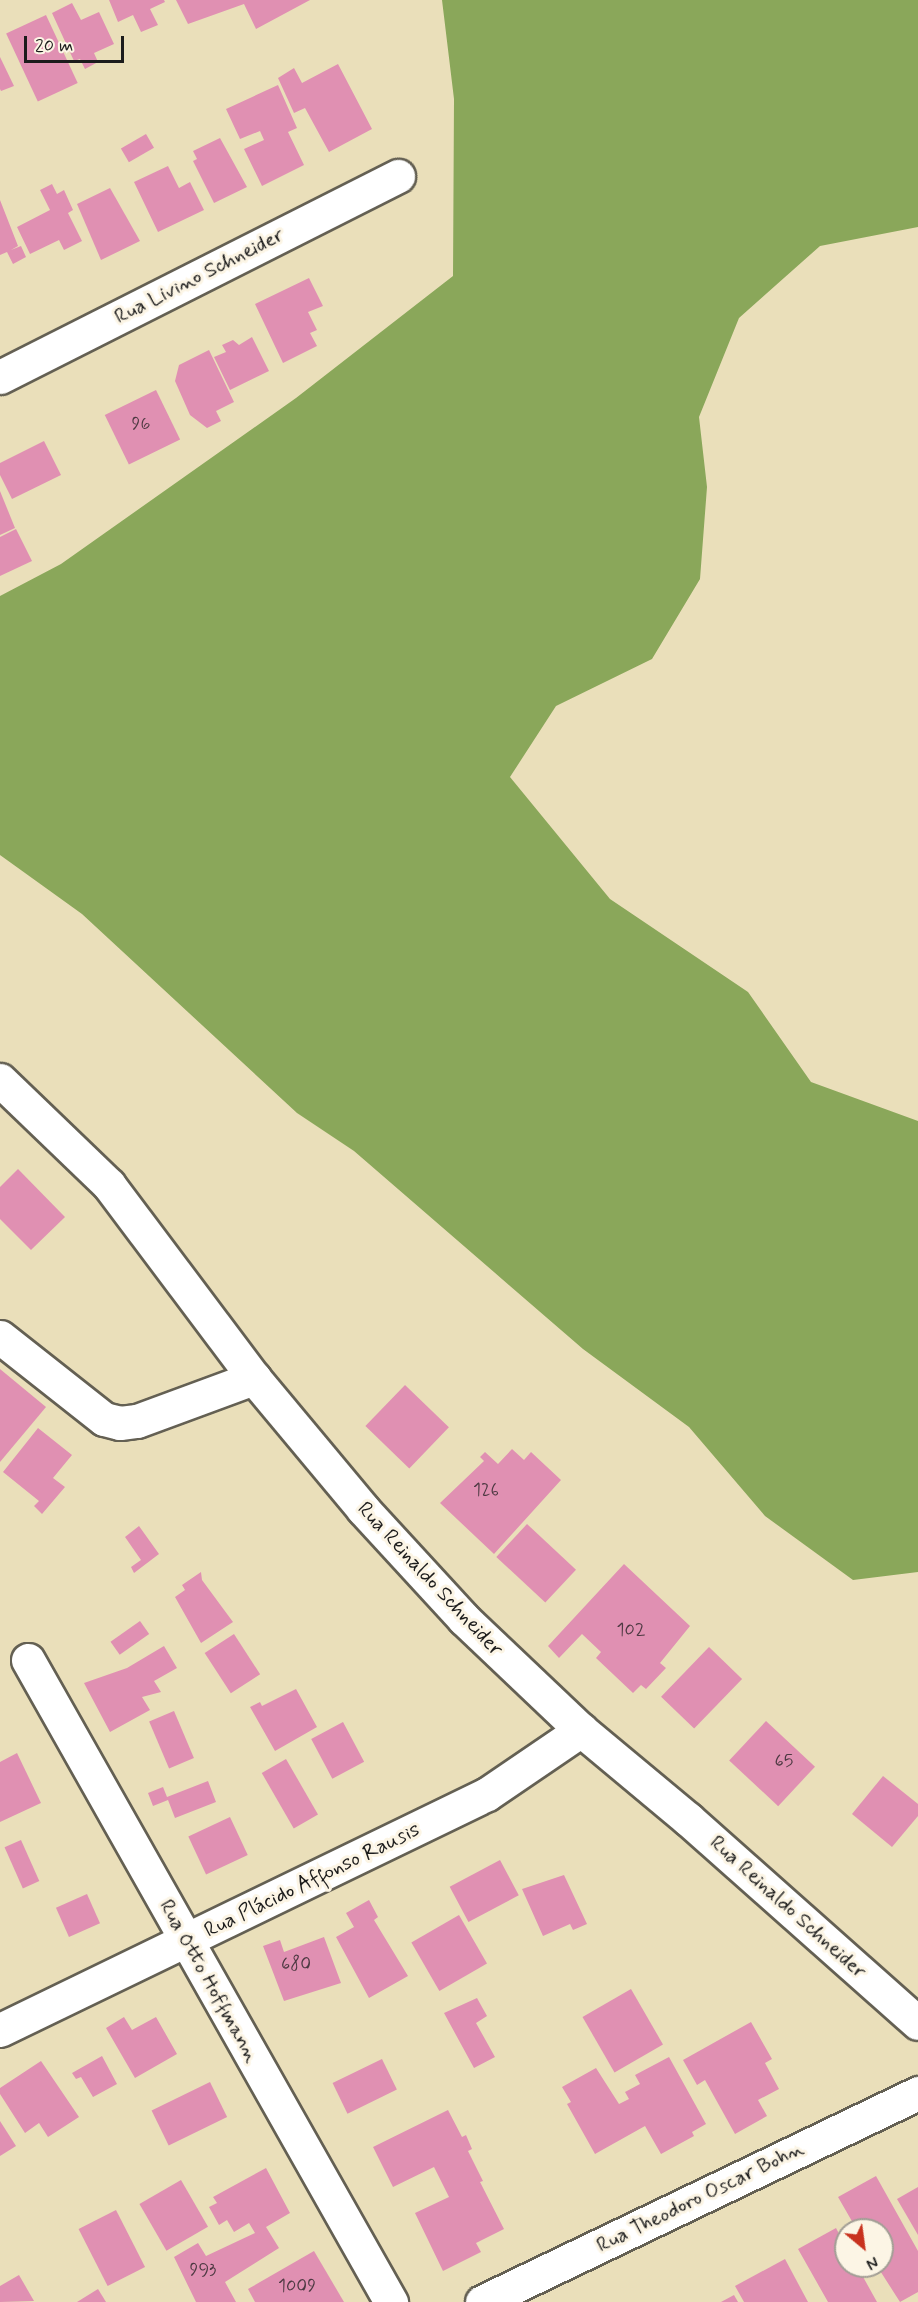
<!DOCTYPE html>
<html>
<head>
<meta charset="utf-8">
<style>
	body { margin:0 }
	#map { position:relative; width:918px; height:2302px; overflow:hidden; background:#eadfba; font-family:Mynerve,sans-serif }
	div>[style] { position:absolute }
	.forest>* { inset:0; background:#8aa75a }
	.building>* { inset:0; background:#e090b2; transform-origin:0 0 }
	.roads { filter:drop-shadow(2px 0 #646053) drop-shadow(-2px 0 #646053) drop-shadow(0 2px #646053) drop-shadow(0 -2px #646053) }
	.minor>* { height:33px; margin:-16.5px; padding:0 16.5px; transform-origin:16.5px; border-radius:16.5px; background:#fff }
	span { translate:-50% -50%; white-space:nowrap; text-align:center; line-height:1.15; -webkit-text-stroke:6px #fcf5e5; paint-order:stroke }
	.number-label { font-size:18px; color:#4d3942 }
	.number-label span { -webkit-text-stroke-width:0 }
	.street-label { font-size:21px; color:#1c1c1c }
	.north { position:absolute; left:834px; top:2218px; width:60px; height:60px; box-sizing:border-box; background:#fcf5e5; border:2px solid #a29e95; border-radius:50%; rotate:151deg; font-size:16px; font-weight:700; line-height:24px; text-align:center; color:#1c1c1c }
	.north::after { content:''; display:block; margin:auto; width:21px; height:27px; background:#c8321e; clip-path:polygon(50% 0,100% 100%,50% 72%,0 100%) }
	.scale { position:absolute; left:24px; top:36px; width:100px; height:27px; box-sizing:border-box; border:3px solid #1c1c1c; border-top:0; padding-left:8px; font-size:18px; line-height:21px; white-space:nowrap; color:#1c1c1c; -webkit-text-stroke:4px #fcf5e5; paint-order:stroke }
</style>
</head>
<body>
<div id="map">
	<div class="forest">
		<div style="clip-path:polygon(442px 0,918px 0,918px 227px,820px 246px,739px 318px,699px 417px,707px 487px,700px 579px,652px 659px,556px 706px,510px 777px,610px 899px,748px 992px,811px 1082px,918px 1121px,918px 1572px,853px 1580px,765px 1516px,689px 1427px,583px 1349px,354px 1151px,297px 1113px,82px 914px,0 855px,0 596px,61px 564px,296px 398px,453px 276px,454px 99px)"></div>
	</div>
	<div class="building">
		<div style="clip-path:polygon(109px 0,164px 0,165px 2px,150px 9px,158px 25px,141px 32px,133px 15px,118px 22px)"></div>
		<div style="clip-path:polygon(176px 0,310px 0,256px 29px,244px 4px,188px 24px)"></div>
		<div style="clip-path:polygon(72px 3px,81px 20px,99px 12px,114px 44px,94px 53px,98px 62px,85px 69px,80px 59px,74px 61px,52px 13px)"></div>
		<div style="left:46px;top:15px;width:75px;height:44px;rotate:65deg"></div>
		<div style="clip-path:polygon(0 57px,14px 86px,1px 91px,0 89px)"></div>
		<div style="clip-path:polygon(338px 64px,372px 129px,329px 152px,305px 108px,294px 113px,278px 78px,294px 68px,302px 83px)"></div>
		<div style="clip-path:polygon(278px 85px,297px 128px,288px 132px,304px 165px,262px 186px,244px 149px,264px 140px,260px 131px,240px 139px,226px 109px)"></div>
		<div style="left:146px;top:134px;width:16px;height:29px;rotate:60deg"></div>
		<div style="clip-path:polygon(220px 138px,247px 187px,214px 203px,193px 161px,197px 159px,193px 151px)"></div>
		<div style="clip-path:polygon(168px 166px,179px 188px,190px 182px,204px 210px,158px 232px,134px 182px)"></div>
		<div style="clip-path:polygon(52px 184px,57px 194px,64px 190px,73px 210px,68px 213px,82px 241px,64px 250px,59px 240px,30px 254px,17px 227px,50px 210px,40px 190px)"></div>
		<div style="clip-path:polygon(110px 188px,140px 241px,101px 260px,77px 204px)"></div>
		<div style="clip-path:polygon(0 200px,18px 246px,11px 250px,21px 246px,26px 257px,13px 264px,7px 252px,0 255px)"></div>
		<div style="clip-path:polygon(309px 278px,323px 306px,308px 312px,317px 330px,310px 333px,317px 346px,283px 363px,255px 304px)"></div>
		<div style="clip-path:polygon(252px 337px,269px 371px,230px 390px,214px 357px,226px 352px,222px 345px,233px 340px,239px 345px)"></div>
		<div style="clip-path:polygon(209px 350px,234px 402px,216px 411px,221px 421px,207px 428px,190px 415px,175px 381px,179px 365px)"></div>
		<div style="left:156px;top:390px;width:55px;height:57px;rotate:64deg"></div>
		<div style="clip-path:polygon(44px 441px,61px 475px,12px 499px,0 475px,0 463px)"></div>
		<div style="clip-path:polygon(0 491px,15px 528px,0 535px)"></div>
		<div style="clip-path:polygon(16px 529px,32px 561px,0 576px,0 537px)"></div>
		<div style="clip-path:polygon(18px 1169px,65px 1217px,31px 1250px,0 1219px,0 1187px)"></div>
		<div style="clip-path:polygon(0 1369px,46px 1407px,0 1462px)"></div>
		<div style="left:405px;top:1385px;width:61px;height:57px;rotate:44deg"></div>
		<div style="clip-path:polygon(38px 1428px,72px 1455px,53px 1478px,65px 1487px,42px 1514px,34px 1506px,39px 1501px,3px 1472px)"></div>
		<div style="clip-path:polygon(512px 1449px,524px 1460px,531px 1452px,561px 1480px,494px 1554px,440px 1503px,484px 1461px,480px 1457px,485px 1452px,498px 1464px)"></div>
		<div style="left:527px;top:1524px;width:67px;height:45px;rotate:43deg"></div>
		<div style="clip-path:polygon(139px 1526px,159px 1554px,134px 1573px,131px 1567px,141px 1560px,125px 1537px)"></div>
		<div style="clip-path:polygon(624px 1564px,690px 1626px,660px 1663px,666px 1668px,646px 1689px,641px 1685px,633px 1693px,596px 1658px,601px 1652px,582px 1634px,559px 1658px,548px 1646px)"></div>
		<div style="clip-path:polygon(201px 1572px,202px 1580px,233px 1622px,201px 1643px,175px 1597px,185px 1590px,182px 1585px)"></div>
		<div style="left:140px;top:1621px;width:16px;height:36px;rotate:55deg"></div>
		<div style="left:234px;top:1634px;width:48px;height:35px;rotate:57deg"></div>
		<div style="clip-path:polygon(164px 1646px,177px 1668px,154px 1681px,161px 1692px,142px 1697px,150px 1710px,110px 1732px,84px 1683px,127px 1668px)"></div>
		<div style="left:709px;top:1647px;width:46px;height:69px;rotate:44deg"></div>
		<div style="clip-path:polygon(296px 1689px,317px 1727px,275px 1751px,250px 1707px,260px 1702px,262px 1706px)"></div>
		<div style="left:174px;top:1711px;width:51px;height:27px;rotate:67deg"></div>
		<div style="left:766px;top:1721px;width:67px;height:54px;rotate:43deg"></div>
		<div style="left:343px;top:1722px;width:45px;height:36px;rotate:62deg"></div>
		<div style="clip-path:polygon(17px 1753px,41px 1803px,0 1822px,0 1762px)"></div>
		<div style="left:286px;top:1759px;width:64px;height:28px;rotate:60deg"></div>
		<div style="clip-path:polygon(883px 1776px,918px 1804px,918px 1816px,892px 1847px,852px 1814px)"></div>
		<div style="clip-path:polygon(208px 1781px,216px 1802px,175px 1818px,168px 1800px,153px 1806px,148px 1793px,163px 1787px,167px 1797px)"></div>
		<div style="left:230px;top:1817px;width:42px;height:46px;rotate:65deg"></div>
		<div style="left:21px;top:1840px;width:45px;height:18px;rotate:66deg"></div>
		<div style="left:500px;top:1860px;width:40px;height:57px;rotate:62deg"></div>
		<div style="clip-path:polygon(564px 1875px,587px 1924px,573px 1930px,570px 1924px,543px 1936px,522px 1889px)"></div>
		<div style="left:87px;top:1894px;width:32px;height:34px;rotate:66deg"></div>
		<div style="clip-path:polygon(369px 1900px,378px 1917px,374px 1920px,408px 1976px,369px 1998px,336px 1937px,354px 1927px,346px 1913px)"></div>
		<div style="left:459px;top:1915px;width:56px;height:55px;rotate:60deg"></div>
		<div style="clip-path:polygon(324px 1937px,341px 1983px,284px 2001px,263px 1946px,280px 1940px,284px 1952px)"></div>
		<div style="left:631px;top:1989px;width:64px;height:56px;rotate:60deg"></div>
		<div style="clip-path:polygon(477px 1998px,487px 2016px,476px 2023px,495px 2057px,474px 2068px,444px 2013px)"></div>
		<div style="clip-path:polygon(124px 2017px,132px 2030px,156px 2017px,177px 2054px,135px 2078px,106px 2028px)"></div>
		<div style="clip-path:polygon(751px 2022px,772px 2059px,765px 2063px,779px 2089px,758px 2100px,767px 2116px,735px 2134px,705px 2080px,697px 2085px,683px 2060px)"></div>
		<div style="clip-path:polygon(102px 2056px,117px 2084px,93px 2097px,81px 2077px,76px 2079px,72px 2073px)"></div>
		<div style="clip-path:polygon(669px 2057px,706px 2124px,692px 2132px,694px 2136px,661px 2154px,645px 2126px,595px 2154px,567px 2104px,571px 2102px,562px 2087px,596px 2068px,619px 2104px,629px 2099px,625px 2092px,640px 2084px,635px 2075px)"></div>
		<div style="left:382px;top:2059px;width:34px;height:55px;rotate:64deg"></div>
		<div style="clip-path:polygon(41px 2061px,79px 2117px,48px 2137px,39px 2123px,25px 2133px,0 2094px,0 2088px)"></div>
		<div style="left:210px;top:2082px;width:39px;height:65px;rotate:64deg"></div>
		<div style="clip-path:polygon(448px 2110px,462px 2137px,466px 2135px,472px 2149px,468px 2151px,483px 2181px,480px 2182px,504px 2229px,476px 2243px,481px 2252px,443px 2271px,415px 2213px,449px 2197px,434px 2167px,393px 2187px,373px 2147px)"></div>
		<div style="clip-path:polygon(0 2121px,16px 2146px,0 2156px)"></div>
		<div style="clip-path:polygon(266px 2168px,290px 2213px,266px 2227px,279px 2248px,225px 2282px,236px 2302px,196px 2302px,174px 2257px,198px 2243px,206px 2256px,255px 2233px,249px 2223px,234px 2232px,227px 2220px,219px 2225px,209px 2207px,217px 2203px,213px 2197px)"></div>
		<div style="clip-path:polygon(876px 2176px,918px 2251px,918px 2292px,900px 2302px,877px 2266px,882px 2266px,882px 2230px,857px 2230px,838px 2197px)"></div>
		<div style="left:181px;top:2180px;width:54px;height:48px;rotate:60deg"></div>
		<div style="clip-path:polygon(918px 2187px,918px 2235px,897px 2199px)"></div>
		<div style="left:116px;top:2210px;width:64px;height:42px;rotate:63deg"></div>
		<div style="clip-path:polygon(836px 2228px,846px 2247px,846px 2266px,857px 2266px,877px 2302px,828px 2302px,798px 2249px)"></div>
		<div style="clip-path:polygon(314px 2251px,344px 2302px,255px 2302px,248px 2289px)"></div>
		<div style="clip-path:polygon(785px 2259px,808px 2302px,744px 2302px,735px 2286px)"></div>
		<div style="clip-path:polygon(19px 2275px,34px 2301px,0 2302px,0 2286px)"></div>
		<div style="clip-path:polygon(98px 2289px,106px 2302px,77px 2302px)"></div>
		<div style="clip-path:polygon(734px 2295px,738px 2302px,721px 2302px)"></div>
	</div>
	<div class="roads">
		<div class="minor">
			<div style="left:0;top:377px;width:446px;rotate:-26.8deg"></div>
			<div style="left:0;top:1080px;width:151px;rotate:43.9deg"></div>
			<div style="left:109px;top:1185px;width:241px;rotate:53.1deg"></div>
			<div style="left:254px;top:1378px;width:170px;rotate:50.2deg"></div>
			<div style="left:363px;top:1509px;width:149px;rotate:47.4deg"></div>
			<div style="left:464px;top:1619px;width:161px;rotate:43.5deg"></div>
			<div style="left:581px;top:1730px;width:139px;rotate:39.8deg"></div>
			<div style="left:688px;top:1819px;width:307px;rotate:41.6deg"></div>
			<div style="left:0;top:1337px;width:132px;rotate:38.3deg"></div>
			<div style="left:104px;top:1419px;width:16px;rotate:14deg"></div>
			<div style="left:120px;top:1423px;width:17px;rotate:-7deg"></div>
			<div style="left:137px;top:1421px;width:125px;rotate:-20.2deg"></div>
			<div style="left:28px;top:1660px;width:738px;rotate:60.52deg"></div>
			<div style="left:0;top:2030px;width:541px;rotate:-25.85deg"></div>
			<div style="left:487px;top:1794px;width:114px;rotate:-34.2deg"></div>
			<div style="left:482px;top:2302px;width:484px;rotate:-25.6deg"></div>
		</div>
	</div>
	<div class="number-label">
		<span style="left:141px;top:424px">96</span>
		<span style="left:486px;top:1490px">126</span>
		<span style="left:631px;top:1630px">102</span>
		<span style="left:784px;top:1761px">65</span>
		<span style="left:296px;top:1964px">680</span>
		<span style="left:203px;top:2270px">993</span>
		<span style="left:297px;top:2286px">1009</span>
	</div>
	<div class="street-label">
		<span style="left:199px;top:276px;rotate:-27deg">Rua Livino Schneider</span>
		<span style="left:430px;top:1579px;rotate:47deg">Rua Reinaldo Schneider</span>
		<span style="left:312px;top:1880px;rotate:-26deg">Rua Plácido Affonso Rausis</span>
		<span style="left:788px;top:1907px;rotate:42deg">Rua Reinaldo Schneider</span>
		<span style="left:209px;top:1981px;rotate:61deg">Rua Otto Hoffmann</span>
		<span style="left:700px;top:2197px;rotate:-26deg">Rua Theodoro Oscar Bohn</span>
	</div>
	<div class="north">N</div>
	<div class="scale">20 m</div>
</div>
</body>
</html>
